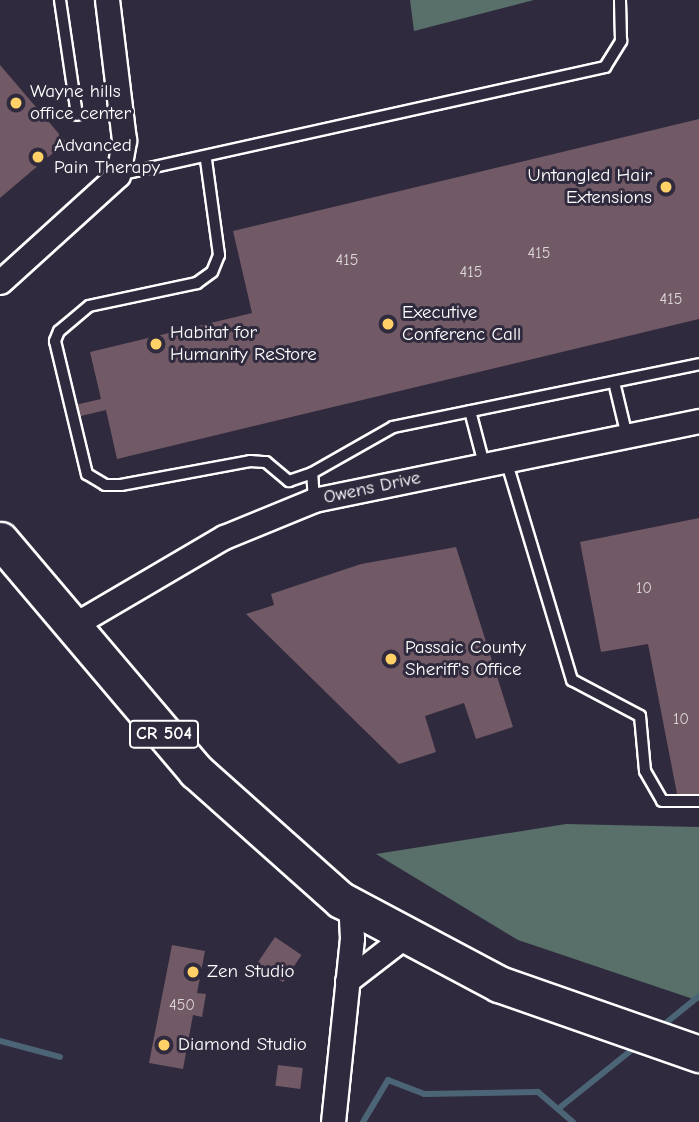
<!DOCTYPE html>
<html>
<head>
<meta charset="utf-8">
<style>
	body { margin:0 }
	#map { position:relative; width:699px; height:1122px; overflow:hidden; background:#2f2a3d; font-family:"Comic Neue",sans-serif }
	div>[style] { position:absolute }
	.green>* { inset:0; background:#586f6a }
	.stream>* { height:6px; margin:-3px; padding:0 3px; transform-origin:3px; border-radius:3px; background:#4c6576 }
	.building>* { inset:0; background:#715965; transform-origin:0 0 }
	.roads { filter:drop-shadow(2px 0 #fff) drop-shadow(-2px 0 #fff) drop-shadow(0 2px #fff) drop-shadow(0 -2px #fff) }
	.service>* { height:10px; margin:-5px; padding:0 5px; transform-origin:5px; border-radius:5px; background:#2f2a3d }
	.minor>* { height:23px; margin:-11.5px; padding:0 11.5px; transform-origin:11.5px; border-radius:11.5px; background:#2f2a3d }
	.primary>* { height:35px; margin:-17.5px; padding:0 17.5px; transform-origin:17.5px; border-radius:17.5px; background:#2f2a3d }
	.dots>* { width:19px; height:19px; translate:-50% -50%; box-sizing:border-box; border:4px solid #2f2a3d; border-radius:50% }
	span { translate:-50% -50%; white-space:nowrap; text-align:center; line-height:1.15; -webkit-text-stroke:6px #2f2a3d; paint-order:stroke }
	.number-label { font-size:16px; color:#dcd6d8 }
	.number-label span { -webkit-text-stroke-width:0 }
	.shield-label span { padding:2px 5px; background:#2f2a3d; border:2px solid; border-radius:5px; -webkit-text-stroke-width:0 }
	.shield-label { font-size:18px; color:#fff; font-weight:700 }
	.poi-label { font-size:19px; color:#fff }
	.left { translate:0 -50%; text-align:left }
	.right { translate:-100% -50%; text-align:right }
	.street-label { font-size:19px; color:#fff }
</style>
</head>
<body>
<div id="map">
	<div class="green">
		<div style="clip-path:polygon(410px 0,534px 0,414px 31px)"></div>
		<div style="clip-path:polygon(566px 824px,699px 827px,699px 1001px,518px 940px,376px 854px)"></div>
	</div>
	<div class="stream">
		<div style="left:661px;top:1027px;width:49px;rotate:-39.2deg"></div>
		<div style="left:0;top:1041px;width:62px;rotate:14.9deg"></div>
		<div style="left:558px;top:1109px;width:102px;rotate:-38.7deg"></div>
		<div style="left:363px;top:1122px;width:49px;rotate:-59.2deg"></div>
		<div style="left:388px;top:1080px;width:39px;rotate:21deg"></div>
		<div style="left:424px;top:1094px;width:114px;rotate:-1deg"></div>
		<div style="left:538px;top:1092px;width:46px;rotate:40.6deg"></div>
	</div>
	<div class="building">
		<div style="clip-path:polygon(0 65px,66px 142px,0 198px)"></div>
		<div style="clip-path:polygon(699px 119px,699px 319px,117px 459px,106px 410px,77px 417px,75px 405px,101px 399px,90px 352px,252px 313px,233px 231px)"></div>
		<div style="clip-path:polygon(699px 518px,699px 795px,678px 799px,648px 644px,601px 652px,580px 542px)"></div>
		<div style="clip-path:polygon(456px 547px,513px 727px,476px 739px,464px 703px,425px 716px,436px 752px,399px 764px,246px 614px,274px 605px,271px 594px,361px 564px)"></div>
		<div style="left:275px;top:937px;width:32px;height:33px;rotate:34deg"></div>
		<div style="clip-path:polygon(172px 945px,205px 951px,197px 993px,206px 994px,202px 1017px,193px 1015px,183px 1069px,149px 1063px)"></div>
		<div style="left:278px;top:1065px;width:25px;height:21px;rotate:7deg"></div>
	</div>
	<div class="roads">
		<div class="service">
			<div style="left:60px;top:0;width:116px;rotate:81.6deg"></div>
			<div style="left:206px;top:160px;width:96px;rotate:82.2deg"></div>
			<div style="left:219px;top:255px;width:18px;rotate:112deg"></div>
			<div style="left:212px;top:272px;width:19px;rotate:144deg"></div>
			<div style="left:197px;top:283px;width:110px;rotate:168deg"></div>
			<div style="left:89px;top:306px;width:39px;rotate:140deg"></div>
			<div style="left:59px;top:331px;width:11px;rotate:112deg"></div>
			<div style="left:55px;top:341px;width:137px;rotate:76.5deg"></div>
			<div style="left:87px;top:474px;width:21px;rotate:31deg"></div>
			<div style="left:105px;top:485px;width:16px"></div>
			<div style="left:121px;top:485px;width:131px;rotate:-10.5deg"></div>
			<div style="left:250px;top:461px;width:16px;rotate:4deg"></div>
			<div style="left:266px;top:462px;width:30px;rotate:40deg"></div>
			<div style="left:289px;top:481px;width:24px;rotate:-19deg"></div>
			<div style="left:118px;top:175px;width:499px;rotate:-12.5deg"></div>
			<div style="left:605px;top:67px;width:31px;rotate:-58deg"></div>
			<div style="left:621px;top:41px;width:41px;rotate:-91.4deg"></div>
			<div style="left:614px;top:382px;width:56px;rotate:76.5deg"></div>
			<div style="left:470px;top:411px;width:55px;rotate:75.2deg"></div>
			<div style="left:506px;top:460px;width:230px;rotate:73.3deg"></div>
			<div style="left:572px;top:680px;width:77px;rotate:27.9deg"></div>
			<div style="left:640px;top:716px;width:55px;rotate:84.8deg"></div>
			<div style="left:645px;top:771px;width:34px;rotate:60deg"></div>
			<div style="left:662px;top:801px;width:37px"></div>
			<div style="left:314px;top:500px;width:27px;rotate:-94deg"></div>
			<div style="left:312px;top:473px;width:93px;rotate:-29.6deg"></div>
			<div style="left:393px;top:427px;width:312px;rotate:-11.6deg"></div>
		</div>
		<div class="minor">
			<div style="left:0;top:282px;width:159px;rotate:-42.2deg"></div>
			<div style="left:118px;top:175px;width:36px;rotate:-80deg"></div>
			<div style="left:124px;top:140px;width:141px;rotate:-96.9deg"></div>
			<div style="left:72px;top:626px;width:176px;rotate:-30.4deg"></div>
			<div style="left:224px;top:537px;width:97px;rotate:-22.3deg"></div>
			<div style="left:314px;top:500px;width:393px;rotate:-11.6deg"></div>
			<div style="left:347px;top:981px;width:72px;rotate:-37.7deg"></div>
			<div style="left:333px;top:1122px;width:185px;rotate:-84.1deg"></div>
			<div style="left:352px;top:938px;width:33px;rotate:-93deg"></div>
		</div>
		<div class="primary">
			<div style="left:0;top:540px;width:303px;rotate:49.7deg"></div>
			<div style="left:196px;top:771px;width:194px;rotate:41.7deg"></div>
			<div style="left:341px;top:900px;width:179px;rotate:28deg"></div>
			<div style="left:499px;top:984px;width:212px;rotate:19.3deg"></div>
		</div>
	</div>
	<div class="dots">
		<div style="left:16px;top:103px;background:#ffd166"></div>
		<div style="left:38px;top:157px;background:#ffd166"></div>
		<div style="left:666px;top:187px;background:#ffd166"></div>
		<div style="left:388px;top:324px;background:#ffd166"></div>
		<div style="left:156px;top:344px;background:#ffd166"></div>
		<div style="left:391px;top:659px;background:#ffd166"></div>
		<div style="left:193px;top:972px;background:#ffd166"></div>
		<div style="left:164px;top:1045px;background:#ffd166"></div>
	</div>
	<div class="number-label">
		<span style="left:539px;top:253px">415</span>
		<span style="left:347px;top:260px">415</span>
		<span style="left:471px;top:272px">415</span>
		<span style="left:671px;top:299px">415</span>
		<span style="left:644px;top:588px">10</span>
		<span style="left:681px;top:719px">10</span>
		<span style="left:182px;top:1005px">450</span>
	</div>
	<div class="shield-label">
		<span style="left:164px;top:734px">CR 504</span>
	</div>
	<div class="poi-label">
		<span class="left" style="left:30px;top:103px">Wayne hills<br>office center</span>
		<span class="left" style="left:54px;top:157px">Advanced<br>Pain Therapy</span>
		<span class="right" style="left:652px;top:187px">Untangled Hair<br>Extensions</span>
		<span class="left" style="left:402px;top:324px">Executive<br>Conferenc Call</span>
		<span class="left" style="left:170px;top:344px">Habitat for<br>Humanity ReStore</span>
		<span class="left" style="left:405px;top:659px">Passaic County<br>Sheriff's Office</span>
		<span class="left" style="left:207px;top:972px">Zen Studio</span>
		<span class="left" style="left:178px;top:1045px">Diamond Studio</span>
	</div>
	<div class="street-label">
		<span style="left:372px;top:488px;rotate:-12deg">Owens Drive</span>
	</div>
</div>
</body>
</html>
